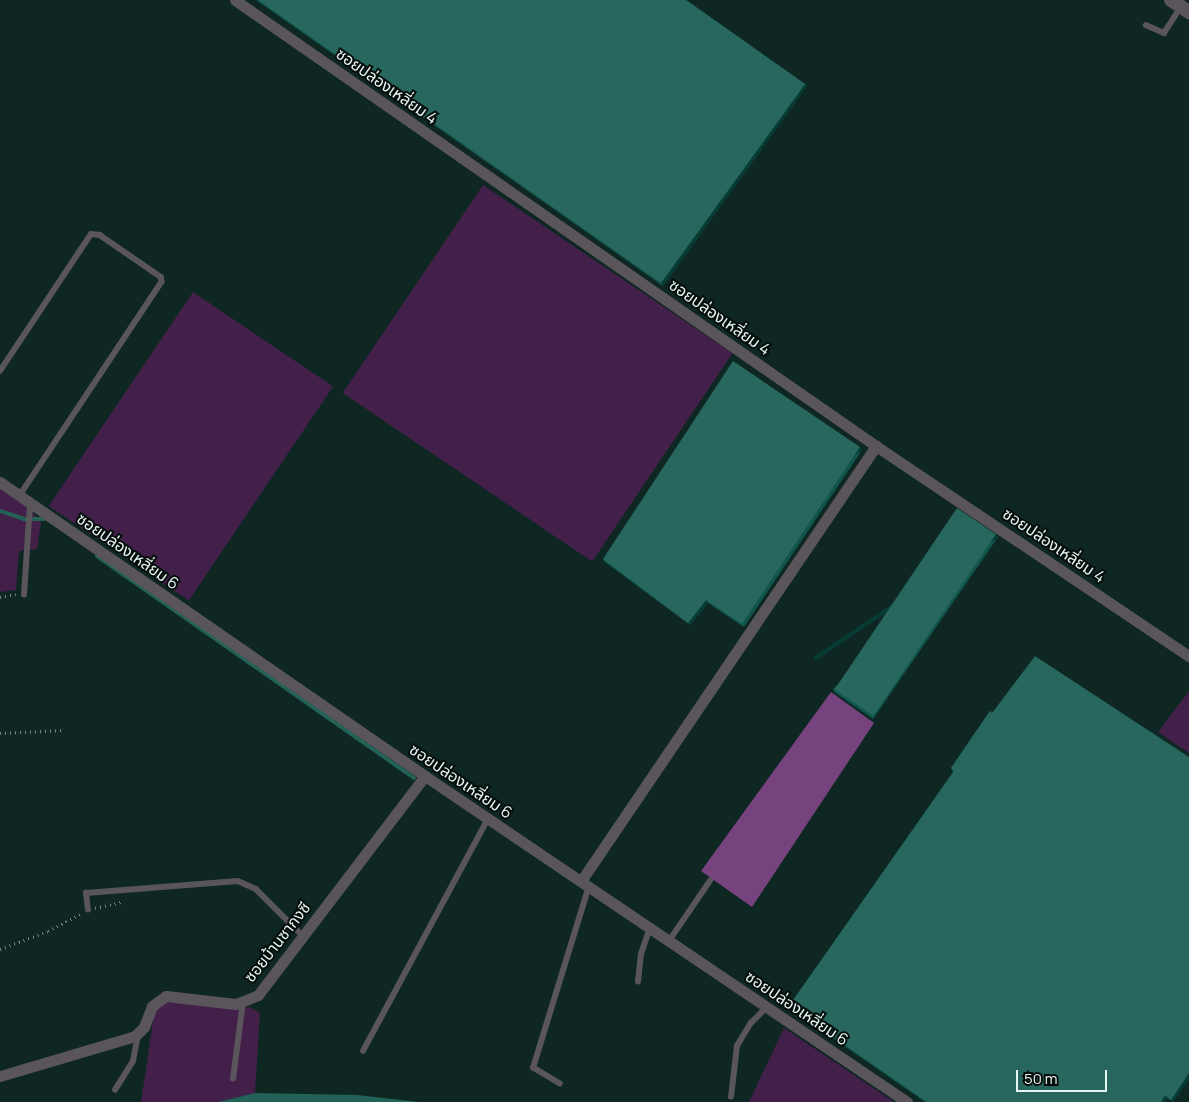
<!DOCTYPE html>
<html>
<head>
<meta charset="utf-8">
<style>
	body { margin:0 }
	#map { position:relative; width:1189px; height:1102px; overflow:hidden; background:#0e2723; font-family:Manrope,"Noto Sans Thai",sans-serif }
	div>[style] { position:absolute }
	.green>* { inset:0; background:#432049; transform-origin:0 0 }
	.forest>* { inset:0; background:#76437f }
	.water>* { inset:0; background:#236257 }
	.stream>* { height:4px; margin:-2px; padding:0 2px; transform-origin:2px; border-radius:2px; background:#236257 }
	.path>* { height:2.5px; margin-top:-1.25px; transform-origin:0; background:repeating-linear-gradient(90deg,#738783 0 1px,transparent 0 5px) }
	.service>* { height:5.5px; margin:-2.75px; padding:0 2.75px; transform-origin:2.75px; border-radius:2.75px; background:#5a545b }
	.minor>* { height:11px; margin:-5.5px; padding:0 5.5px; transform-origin:5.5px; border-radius:5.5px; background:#5a545b }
	.tertiary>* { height:14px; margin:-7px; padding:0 7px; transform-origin:7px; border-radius:7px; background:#5a545b }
	.wall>* { inset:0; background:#10564c }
	.shaded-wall>* { inset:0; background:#063c34; transform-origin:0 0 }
	.building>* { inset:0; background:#27675e; transform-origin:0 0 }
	span { translate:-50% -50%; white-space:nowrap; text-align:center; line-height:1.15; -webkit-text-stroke:4px #050e0c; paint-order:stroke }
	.street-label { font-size:16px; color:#e7f6f2 }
	.scale { position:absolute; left:1016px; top:1070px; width:91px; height:22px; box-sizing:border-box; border:2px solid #e7f6f2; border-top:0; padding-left:6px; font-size:15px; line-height:18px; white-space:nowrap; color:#e7f6f2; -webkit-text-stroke:4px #050e0c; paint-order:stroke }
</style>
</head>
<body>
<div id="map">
	<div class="green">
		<div style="left:483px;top:185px;width:301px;height:251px;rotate:34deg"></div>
		<div style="left:193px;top:292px;width:169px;height:258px;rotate:34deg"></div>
		<div style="clip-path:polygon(0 488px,27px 506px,41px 522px,37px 549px,19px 551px,16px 590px,0 592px)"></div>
		<div style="clip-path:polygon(1189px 691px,1189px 753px,1158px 732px)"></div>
		<div style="clip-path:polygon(161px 1001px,236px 1009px,250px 1007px,260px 1013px,255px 1093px,218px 1102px,141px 1102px,155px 1009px)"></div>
		<div style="clip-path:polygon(784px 1028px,894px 1102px,749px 1102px)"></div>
	</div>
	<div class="forest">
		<div style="clip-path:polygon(831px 692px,874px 723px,752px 907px,701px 871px)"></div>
	</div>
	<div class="water">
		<div style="clip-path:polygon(255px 1093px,357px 1095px,419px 1102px,218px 1102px)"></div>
	</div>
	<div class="stream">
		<div style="left:0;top:511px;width:25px;rotate:18deg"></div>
		<div style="left:24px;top:519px;width:20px"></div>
		<div style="left:97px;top:556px;width:387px;rotate:35deg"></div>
	</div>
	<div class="path">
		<div style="left:0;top:597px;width:16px;rotate:-11deg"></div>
		<div style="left:0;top:733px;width:64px;rotate:-2.7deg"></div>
		<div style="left:95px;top:908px;width:28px;rotate:-13deg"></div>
		<div style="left:0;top:949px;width:51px;rotate:-20.6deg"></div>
		<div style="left:48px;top:931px;width:36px;rotate:-28deg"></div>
	</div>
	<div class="service">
		<div style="left:1146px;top:25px;width:20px;rotate:24deg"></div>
		<div style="left:1164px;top:33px;width:31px;rotate:-57deg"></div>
		<div style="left:0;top:371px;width:164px;rotate:-56.4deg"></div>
		<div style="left:91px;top:234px;width:9px;rotate:6deg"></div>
		<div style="left:100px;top:235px;width:74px;rotate:34.5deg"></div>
		<div style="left:161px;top:277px;width:5px;rotate:79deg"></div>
		<div style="left:162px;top:282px;width:257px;rotate:123.6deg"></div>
		<div style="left:24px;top:595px;width:91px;rotate:-86.2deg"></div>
		<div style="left:88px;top:910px;width:17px;rotate:-97deg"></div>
		<div style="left:86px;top:893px;width:152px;rotate:-4.5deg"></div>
		<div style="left:238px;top:881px;width:20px;rotate:24deg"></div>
		<div style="left:256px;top:889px;width:66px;rotate:45deg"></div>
		<div style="left:669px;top:941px;width:73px;rotate:-55.7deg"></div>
		<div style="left:638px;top:982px;width:28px;rotate:-84deg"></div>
		<div style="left:641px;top:954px;width:28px;rotate:-71deg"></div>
		<div style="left:363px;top:1051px;width:264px;rotate:-61.7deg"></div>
		<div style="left:233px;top:1079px;width:78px;rotate:-82.6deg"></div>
		<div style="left:560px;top:1084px;width:31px;rotate:-149deg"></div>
		<div style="left:533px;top:1068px;width:190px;rotate:-72.9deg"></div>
		<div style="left:115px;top:1090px;width:34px;rotate:-58deg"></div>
		<div style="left:133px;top:1061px;width:25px;rotate:-79deg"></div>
		<div style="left:731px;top:1097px;width:51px;rotate:-83.3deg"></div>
		<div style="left:737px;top:1046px;width:27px;rotate:-59deg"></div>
		<div style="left:751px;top:1023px;width:23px;rotate:-45deg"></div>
	</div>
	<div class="minor">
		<div style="left:235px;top:0;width:781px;rotate:34.83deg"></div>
		<div style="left:876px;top:446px;width:377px;rotate:33.9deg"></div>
		<div style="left:0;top:482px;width:517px;rotate:34.67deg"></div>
		<div style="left:425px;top:776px;width:582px;rotate:34.07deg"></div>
		<div style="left:581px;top:881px;width:526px;rotate:-55.86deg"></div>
		<div style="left:0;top:1076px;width:141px;rotate:-16.5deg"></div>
		<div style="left:135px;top:1036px;width:13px;rotate:-45deg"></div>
		<div style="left:144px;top:1027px;width:22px;rotate:-69deg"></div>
		<div style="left:152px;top:1006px;width:17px;rotate:-36deg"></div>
		<div style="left:166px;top:996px;width:70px;rotate:6.5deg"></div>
		<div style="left:236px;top:1004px;width:24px;rotate:-22deg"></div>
		<div style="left:258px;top:995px;width:275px;rotate:-52.7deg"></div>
	</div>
	<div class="tertiary">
		<div style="left:1171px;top:0;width:22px;rotate:34deg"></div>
	</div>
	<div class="wall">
		<div style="clip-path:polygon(256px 0,686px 0,805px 84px,807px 86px,663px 286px)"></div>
		<div style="clip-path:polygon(862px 450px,744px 627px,708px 603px,690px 625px,605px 562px,603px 559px)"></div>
		<div style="clip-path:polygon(996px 534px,998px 537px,873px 719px,834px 692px,833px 689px)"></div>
		<div style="clip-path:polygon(990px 711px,1189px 1079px,1173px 1102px,1167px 1098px,1164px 1102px,925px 1102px,791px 1009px,789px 1006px,953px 772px,951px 768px)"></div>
	</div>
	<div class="shaded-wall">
		<div style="clip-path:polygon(805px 84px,807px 86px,663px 286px,661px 283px)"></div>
		<div style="left:860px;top:447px;width:4px;height:213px;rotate:56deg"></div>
		<div style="left:996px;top:534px;width:4px;height:221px;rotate:56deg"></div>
		<div style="clip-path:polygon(706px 600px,708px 603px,690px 625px,688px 623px)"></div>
		<div style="clip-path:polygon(1189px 1073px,1189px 1079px,1173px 1102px,1171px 1100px)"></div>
		<div style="clip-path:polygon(1165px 1095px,1167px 1098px,1164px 1102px,1161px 1102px)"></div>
	</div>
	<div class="building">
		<div style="clip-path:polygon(258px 0,686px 0,805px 84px,661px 283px)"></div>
		<div style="clip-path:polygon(733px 361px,860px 447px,742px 624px,706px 600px,688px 623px,603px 559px)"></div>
		<div style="left:957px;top:508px;width:47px;height:219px;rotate:34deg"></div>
		<div style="clip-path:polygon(1035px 656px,1189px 757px,1189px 1073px,1171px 1100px,1165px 1095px,1161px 1102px,927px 1102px,789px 1006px,954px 771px,951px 768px,990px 711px,992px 713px)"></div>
	</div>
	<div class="street-label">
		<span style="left:387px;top:86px;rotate:35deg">ซอยปล่องเหลี่ยม 4</span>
		<span style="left:720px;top:317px;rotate:35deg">ซอยปล่องเหลี่ยม 4</span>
		<span style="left:1054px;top:545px;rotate:34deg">ซอยปล่องเหลี่ยม 4</span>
		<span style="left:128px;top:551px;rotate:35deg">ซอยปล่องเหลี่ยม 6</span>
		<span style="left:461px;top:781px;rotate:34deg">ซอยปล่องเหลี่ยม 6</span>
		<span style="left:277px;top:942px;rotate:-52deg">ซอยบ้านซากงซี</span>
		<span style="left:797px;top:1008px;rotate:34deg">ซอยปล่องเหลี่ยม 6</span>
	</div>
	<div class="scale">50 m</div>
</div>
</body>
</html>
